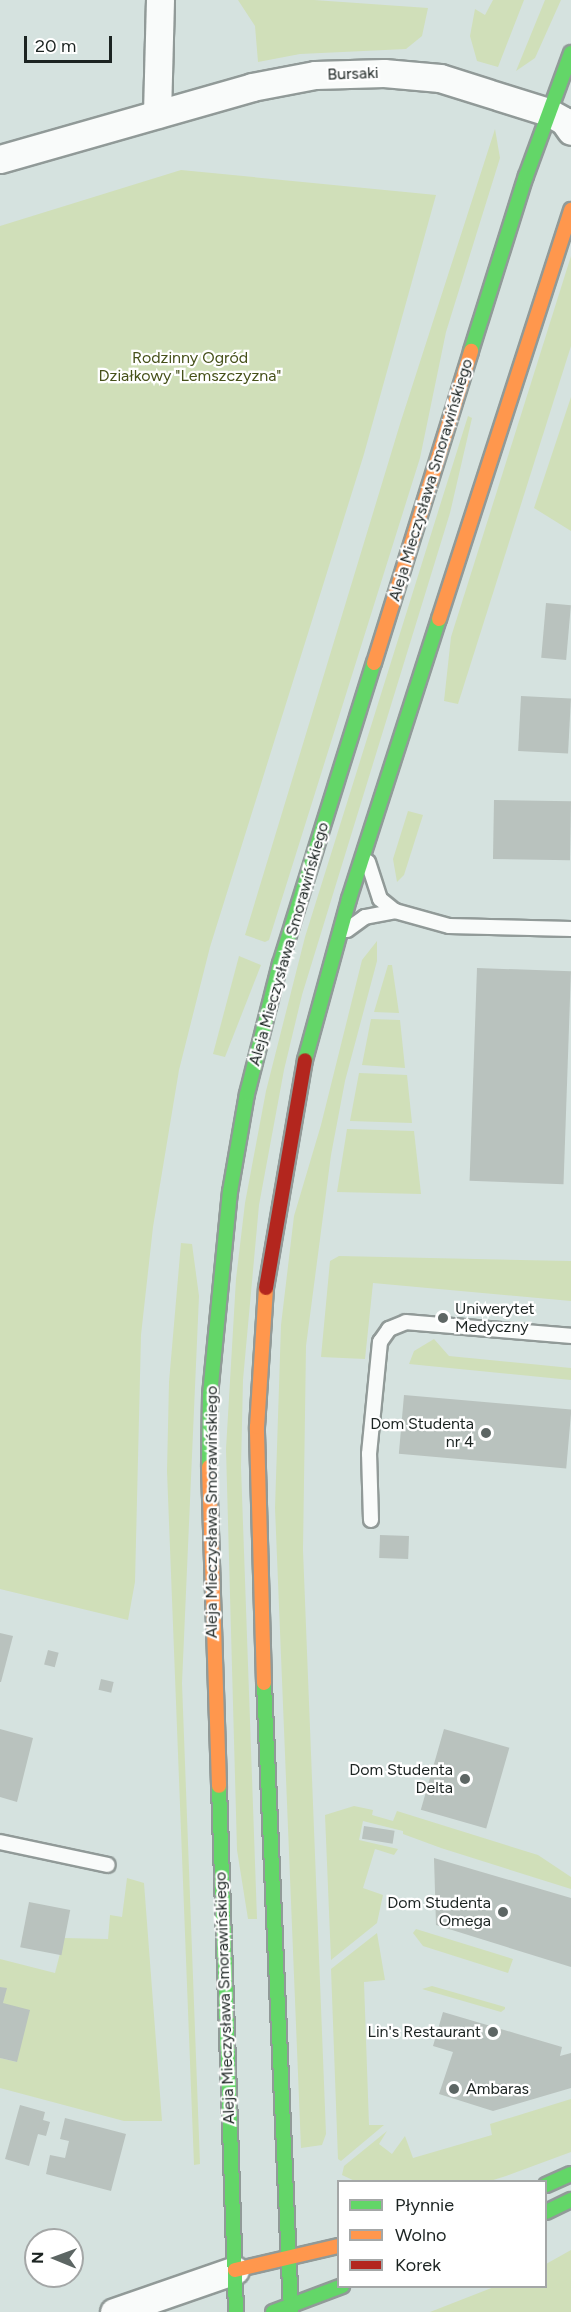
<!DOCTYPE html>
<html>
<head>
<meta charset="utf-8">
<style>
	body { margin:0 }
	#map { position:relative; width:571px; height:2312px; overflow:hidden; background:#d5e2df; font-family:Figtree,sans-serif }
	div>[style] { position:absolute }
	.green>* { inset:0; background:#d0dfb9 }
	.building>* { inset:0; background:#b9c2be; transform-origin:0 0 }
	.roads { filter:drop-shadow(2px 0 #919a98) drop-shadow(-2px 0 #919a98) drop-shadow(0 2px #919a98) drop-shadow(0 -2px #919a98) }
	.lane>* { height:14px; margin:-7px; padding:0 7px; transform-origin:7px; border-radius:7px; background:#f9fbfa }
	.street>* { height:27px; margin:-13.5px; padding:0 13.5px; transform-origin:13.5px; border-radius:13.5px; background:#f9fbfa }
	.fast>* { height:14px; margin:-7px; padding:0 7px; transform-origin:7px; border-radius:7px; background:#63d668 }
	.slow>* { height:14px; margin:-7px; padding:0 7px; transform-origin:7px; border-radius:7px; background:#ff974d }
	.jam>* { height:14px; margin:-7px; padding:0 7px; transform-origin:7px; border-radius:7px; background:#b3261e }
	.dots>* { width:16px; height:16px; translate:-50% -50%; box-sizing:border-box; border:3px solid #fff; border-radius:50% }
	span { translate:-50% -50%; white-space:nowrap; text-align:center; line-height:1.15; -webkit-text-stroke:4.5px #fff; paint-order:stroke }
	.street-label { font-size:16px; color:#1c2422 }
	.park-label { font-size:16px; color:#46511a }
	.poi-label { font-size:16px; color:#1c2422 }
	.left { translate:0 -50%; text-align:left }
	.right { translate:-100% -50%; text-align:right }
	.legend { position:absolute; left:337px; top:2180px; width:210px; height:108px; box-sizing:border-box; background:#fff; border:2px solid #a4a7a7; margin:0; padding:8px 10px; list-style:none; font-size:18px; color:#1c2422 }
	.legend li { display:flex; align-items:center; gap:12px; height:30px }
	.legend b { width:30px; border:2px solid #a4a7a7 }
	.north { position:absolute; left:24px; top:2228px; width:60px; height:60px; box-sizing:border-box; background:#fff; border:2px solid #a4a7a7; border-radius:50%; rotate:271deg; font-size:16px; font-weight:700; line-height:24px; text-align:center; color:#1c2422 }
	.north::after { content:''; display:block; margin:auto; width:21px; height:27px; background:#5d6664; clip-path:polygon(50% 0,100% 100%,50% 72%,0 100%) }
	.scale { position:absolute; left:24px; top:36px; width:88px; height:27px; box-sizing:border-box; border:3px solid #1c2422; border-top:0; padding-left:8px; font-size:18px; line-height:21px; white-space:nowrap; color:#1c2422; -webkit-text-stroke:4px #fff; paint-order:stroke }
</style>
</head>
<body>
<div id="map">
	<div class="green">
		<div style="clip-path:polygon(238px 0,314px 0,428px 8px,422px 36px,406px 49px,300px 54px,258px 62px,255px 26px)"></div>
		<div style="clip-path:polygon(493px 0,524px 0,498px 67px,477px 61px,470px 36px,475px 9px,485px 15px)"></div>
		<div style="clip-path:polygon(545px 0,561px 0,535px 58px,516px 71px)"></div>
		<div style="clip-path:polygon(495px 129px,500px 158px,446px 332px,420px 458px,269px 940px,265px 942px,245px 935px,400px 424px)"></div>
		<div style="clip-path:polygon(181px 170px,436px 195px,364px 454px,210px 947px,179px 1070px,153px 1227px,141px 1335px,135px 1582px,128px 1620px,0 1589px,0 226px)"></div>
		<div style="clip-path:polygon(571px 256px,571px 346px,458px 704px,444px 701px,451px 637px)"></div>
		<div style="clip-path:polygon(571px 397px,571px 531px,534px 508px)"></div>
		<div style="clip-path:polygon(468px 416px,472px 418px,450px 513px,302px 995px,284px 1070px,259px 1205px,243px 1380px,241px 1467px,257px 1919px,248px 1919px,237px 1850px,226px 1449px,236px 1279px,245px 1203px,266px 1091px,305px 937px)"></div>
		<div style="clip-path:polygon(408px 811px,423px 815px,404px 875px,397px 882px,393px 859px)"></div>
		<div style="clip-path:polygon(377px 941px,377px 961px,345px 1081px,331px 1155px,306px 1346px,303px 1550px,326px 2134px,322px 2145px,301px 2148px,275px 1508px,281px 1325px,294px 1216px,321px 1125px,362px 960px)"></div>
		<div style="clip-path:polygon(239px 956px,261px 965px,225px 1057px,213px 1054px)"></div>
		<div style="clip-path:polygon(388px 965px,392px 965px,399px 1013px,374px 1012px)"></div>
		<div style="clip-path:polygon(371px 1019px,400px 1020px,405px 1068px,362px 1065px)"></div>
		<div style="clip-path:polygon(359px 1073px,407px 1075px,412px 1123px,350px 1121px)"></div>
		<div style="clip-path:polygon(347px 1129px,414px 1131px,421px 1194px,337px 1192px)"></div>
		<div style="clip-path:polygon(181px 1243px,192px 1244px,199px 1296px,182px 1683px,200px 2164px,194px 2165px,167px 1471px,169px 1382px)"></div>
		<div style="clip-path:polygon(339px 1256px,571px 1261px,571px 1301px,373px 1283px,365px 1359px,321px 1357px,330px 1261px)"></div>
		<div style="clip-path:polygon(434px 1339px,449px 1356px,571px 1368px,571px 1380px,409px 1364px,414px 1351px)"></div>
		<div style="clip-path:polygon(354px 1806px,373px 1810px,372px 1815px,393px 1821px,397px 1811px,538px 1855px,571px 1877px,571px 1889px,441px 1848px,403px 1834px,403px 1831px,363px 1821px,359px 1840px,398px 1849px,394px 1855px,375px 1849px,363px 1888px,383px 1895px,377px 1923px,331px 1960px,325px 1815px)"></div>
		<div style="clip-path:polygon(127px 1878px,144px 1883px,162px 2121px,124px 2121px,0 2088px,0 2058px,17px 2062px,3px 2003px,6px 1989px,0 1987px,0 1959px,55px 1973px,64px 1938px,108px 1939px,110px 1915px,122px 1917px)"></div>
		<div style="clip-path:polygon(416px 1929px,513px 1959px,508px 1973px,423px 1946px,413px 1933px)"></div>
		<div style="clip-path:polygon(377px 1933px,385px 1980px,364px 1982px,369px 2125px,384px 2125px,341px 2161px,338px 2159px,331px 1969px)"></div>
		<div style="clip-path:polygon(432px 1986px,505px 2007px,505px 2009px,501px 2012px,422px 1989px)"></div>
		<div style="clip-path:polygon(571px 2099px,571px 2152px,506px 2176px,487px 2182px,357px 2182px,342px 2175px,344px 2166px,387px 2131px,379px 2144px,392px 2154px,405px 2136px,413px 2158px,492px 2135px,490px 2124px)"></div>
		<div style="clip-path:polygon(571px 2250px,571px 2312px,430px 2312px,494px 2287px,546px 2286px,546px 2264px)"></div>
	</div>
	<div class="building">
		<div style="left:546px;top:603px;width:25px;height:55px;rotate:5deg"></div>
		<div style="left:521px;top:696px;width:50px;height:55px;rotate:3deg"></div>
		<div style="left:494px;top:800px;width:77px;height:59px;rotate:1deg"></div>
		<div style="left:477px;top:968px;width:94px;height:213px;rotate:2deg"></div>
		<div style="left:404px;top:1395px;width:168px;height:59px;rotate:5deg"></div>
		<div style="left:380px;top:1535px;width:29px;height:23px;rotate:2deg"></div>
		<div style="clip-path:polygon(0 1633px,13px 1636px,1px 1682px,0 1682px)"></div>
		<div style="left:48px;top:1650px;width:11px;height:15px;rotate:15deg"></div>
		<div style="left:101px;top:1679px;width:13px;height:11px;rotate:13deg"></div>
		<div style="clip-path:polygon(0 1729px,33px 1738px,17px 1802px,0 1797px)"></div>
		<div style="left:444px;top:1729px;width:68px;height:84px;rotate:16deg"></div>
		<div style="left:364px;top:1826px;width:31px;height:13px;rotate:9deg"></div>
		<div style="clip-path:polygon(434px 1858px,571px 1898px,571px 1967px,436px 1925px)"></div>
		<div style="left:29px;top:1902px;width:42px;height:46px;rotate:11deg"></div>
		<div style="clip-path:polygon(0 1987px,7px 1988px,3px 2003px,30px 2010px,17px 2062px,0 2058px)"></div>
		<div style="clip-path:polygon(443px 2012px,562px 2047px,560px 2056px,571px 2053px,571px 2088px,493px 2111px,439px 2094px,453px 2052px,433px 2046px)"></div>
		<div style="clip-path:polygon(20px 2105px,45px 2112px,43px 2120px,50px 2122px,46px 2136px,38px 2134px,29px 2166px,5px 2159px)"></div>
		<div style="clip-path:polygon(65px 2118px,126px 2134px,111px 2191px,46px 2174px,50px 2155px,65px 2158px,69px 2141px,60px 2139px)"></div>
	</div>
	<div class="roads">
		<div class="lane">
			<div style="left:368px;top:862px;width:39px;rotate:72deg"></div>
			<div style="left:380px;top:899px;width:19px;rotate:39deg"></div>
			<div style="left:347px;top:930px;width:22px;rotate:-36deg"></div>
			<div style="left:365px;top:917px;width:31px;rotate:-11deg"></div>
			<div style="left:395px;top:911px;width:56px;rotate:15.5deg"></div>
			<div style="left:449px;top:926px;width:122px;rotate:1.4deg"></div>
			<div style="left:371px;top:1520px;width:66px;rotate:-91.7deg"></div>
			<div style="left:369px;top:1454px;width:113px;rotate:-84.4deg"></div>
			<div style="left:380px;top:1342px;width:16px;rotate:-55deg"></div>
			<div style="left:389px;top:1329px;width:18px;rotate:-22deg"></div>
			<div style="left:406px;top:1322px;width:166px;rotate:4.8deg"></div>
			<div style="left:0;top:1842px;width:110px;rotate:12deg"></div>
		</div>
		<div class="street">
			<div style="left:157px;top:114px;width:114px;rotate:-88.5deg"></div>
			<div style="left:0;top:159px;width:262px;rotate:-15.9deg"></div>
			<div style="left:252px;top:87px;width:64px;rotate:-10.8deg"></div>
			<div style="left:315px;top:75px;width:69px;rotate:-1.7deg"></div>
			<div style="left:384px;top:73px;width:56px;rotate:5.1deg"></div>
			<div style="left:440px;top:78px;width:113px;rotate:17.5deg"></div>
			<div style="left:548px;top:112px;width:18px;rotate:29deg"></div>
			<div style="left:564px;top:121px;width:12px;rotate:55deg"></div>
			<div style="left:114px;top:2312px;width:128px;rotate:-19.1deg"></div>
		</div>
		<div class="fast">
			<div style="left:471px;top:351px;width:183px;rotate:-72.6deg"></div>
			<div style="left:526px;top:176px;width:131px;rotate:-69.9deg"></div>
			<div style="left:305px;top:1060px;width:167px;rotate:-74.7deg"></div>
			<div style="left:349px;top:899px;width:294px;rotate:-72.2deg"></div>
			<div style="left:209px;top:1467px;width:72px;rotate:-89.2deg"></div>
			<div style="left:210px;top:1395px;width:204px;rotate:-84.4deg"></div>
			<div style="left:230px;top:1192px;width:99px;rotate:-80.2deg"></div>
			<div style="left:247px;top:1094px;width:134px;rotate:-75.8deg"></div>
			<div style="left:280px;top:964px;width:315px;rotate:-72.7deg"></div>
			<div style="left:264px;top:1683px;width:630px;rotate:87.54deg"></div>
			<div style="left:219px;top:1786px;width:526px;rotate:88.15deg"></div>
			<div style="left:546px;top:2185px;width:27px;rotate:-24deg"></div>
			<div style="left:546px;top:2212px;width:28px;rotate:-26deg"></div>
			<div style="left:273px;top:2312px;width:74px;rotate:-20.6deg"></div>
		</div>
		<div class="slow">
			<div style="left:439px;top:619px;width:430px;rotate:-72.1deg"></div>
			<div style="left:374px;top:663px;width:327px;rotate:-72.7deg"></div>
			<div style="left:209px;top:1467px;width:319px;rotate:88.2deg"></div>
			<div style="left:264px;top:1683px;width:256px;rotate:-91.6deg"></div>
			<div style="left:257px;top:1427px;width:139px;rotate:-86.3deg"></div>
			<div style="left:235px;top:2270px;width:106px;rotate:-13.1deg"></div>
		</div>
		<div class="jam">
			<div style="left:266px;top:1288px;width:231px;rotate:-80.3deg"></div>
		</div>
	</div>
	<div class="dots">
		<div style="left:443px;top:1318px;background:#5d6664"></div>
		<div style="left:486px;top:1433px;background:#5d6664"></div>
		<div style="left:465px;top:1779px;background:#5d6664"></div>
		<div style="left:503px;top:1912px;background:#5d6664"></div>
		<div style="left:493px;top:2032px;background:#5d6664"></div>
		<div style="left:454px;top:2089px;background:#5d6664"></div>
	</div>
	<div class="street-label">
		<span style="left:353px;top:74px;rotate:-2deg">Bursaki</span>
		<span style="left:431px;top:480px;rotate:-73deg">Aleja Mieczysława Smorawińskiego</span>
		<span style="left:289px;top:944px;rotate:-74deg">Aleja Mieczysława Smorawińskiego</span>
		<span style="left:212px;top:1512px;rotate:-90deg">Aleja Mieczysława Smorawińskiego</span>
		<span style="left:225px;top:1998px;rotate:-92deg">Aleja Mieczysława Smorawińskiego</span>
	</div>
	<div class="park-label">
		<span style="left:190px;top:367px">Rodzinny Ogród<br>Działkowy "Lemszczyzna"</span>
	</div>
	<div class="poi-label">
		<span class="left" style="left:455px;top:1318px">Uniwerytet<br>Medyczny</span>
		<span class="right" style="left:474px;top:1433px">Dom Studenta<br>nr 4</span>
		<span class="right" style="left:453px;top:1779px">Dom Studenta<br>Delta</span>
		<span class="right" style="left:491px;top:1912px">Dom Studenta<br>Omega</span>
		<span class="right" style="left:481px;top:2032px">Lin's Restaurant</span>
		<span class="left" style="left:466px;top:2089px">Ambaras</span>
	</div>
	<ul class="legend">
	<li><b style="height:8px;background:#63d668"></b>Płynnie</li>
	<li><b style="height:8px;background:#ff974d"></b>Wolno</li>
	<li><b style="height:8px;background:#b3261e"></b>Korek</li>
	</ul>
	<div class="north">N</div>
	<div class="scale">20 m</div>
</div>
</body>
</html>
